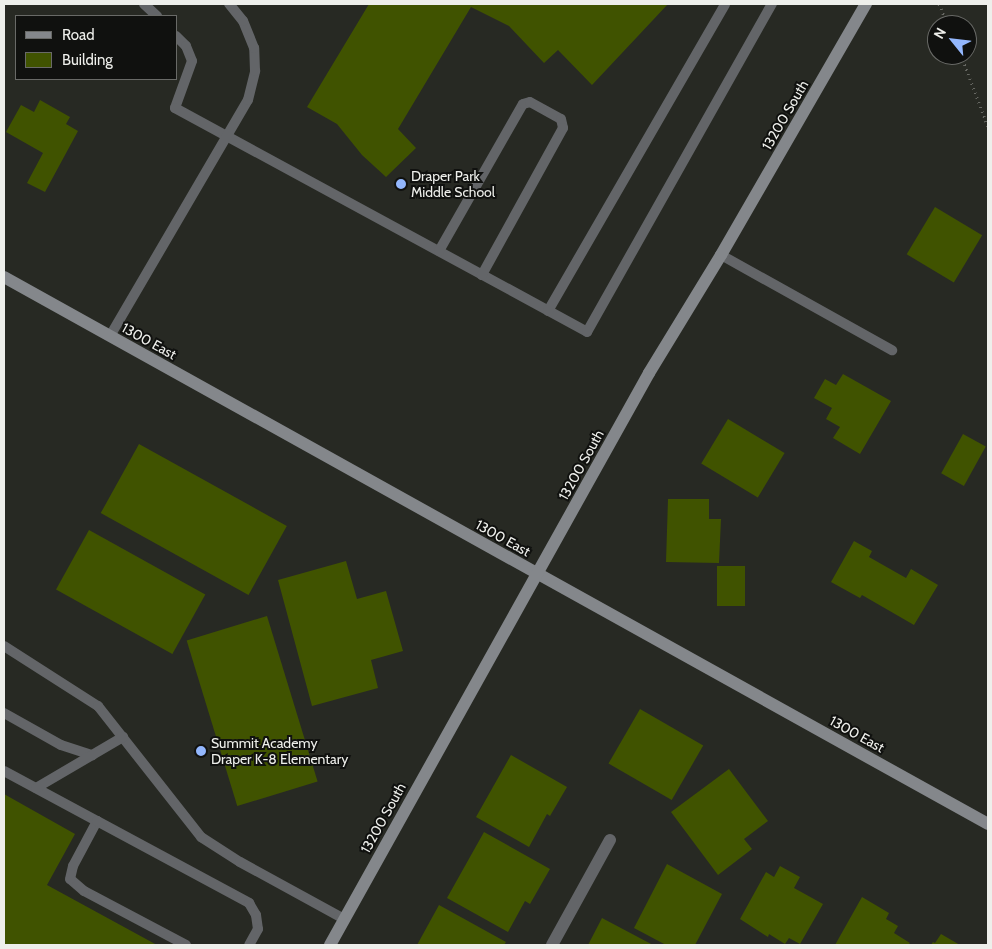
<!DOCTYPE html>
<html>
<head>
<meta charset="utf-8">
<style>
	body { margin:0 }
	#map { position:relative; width:992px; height:949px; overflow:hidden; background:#272923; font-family:Cabin,sans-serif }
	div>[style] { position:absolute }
	.building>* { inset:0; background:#405300; transform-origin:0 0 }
	.path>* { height:3px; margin-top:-1.5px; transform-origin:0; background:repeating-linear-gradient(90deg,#676863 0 1px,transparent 0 5px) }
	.lane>* { height:10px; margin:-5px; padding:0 5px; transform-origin:5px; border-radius:5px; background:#636568 }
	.street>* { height:12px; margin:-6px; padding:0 6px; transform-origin:6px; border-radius:6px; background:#636568 }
	.secondary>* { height:12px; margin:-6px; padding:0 6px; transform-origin:6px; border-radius:6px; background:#84878b }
	.dots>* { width:14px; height:14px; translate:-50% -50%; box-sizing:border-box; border:2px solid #10110f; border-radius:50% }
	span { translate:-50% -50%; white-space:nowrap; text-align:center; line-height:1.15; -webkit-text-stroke:4px #10110f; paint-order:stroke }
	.street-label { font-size:14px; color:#eeefeb }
	.poi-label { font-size:14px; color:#eeefeb }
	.left { translate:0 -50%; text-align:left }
	.frame { position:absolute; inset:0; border:5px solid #eeefeb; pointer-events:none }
	.legend { position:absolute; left:15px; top:15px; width:162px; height:65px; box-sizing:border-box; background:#10110f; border:1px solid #696a67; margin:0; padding:6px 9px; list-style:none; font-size:15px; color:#eeefeb }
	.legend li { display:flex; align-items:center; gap:10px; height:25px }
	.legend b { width:25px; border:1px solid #696a67 }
	.north { position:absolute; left:927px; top:15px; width:50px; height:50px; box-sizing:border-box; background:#10110f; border:1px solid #696a67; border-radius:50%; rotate:299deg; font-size:14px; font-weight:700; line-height:20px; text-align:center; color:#eeefeb }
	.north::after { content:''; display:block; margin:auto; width:18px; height:22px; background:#93b7fd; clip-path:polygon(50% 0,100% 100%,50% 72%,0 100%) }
</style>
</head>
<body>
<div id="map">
	<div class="building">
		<div style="clip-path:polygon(369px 4px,668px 4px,592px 85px,558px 50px,544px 63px,509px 26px,471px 7px,398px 129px,416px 148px,386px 177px,362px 155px,337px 124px,307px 107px)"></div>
		<div style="clip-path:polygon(40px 100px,70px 117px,66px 124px,78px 131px,45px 192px,27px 183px,43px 153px,6px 132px,21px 105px,34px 112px)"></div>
		<div style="left:935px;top:207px;width:55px;height:55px;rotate:31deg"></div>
		<div style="clip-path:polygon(843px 374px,891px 401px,860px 454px,833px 438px,840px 427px,826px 419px,832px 408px,814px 398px,825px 379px,836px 385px)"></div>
		<div style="left:728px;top:419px;width:66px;height:52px;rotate:31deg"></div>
		<div style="left:963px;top:434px;width:26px;height:45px;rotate:29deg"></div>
		<div style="left:139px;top:444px;width:169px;height:79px;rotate:29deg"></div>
		<div style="clip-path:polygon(668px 499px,709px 499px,709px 519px,721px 519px,719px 563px,666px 562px)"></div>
		<div style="left:89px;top:530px;width:133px;height:68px;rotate:29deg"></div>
		<div style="clip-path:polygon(854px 541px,872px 551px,869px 557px,906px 578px,911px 569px,938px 585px,914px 625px,862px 595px,860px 598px,831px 582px)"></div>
		<div style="clip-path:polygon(346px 561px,357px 599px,386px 591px,403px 651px,371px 660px,378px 688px,312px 706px,278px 580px)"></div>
		<div style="left:717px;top:566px;width:28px;height:40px"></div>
		<div style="left:267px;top:616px;width:173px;height:84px;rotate:73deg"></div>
		<div style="left:640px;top:709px;width:73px;height:63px;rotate:30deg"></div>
		<div style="clip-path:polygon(511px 755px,567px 787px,550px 816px,547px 814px,529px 847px,476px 817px)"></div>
		<div style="clip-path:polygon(729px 769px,768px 821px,744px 839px,752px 849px,718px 875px,671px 812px)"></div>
		<div style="clip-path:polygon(4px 794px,75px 834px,47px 885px,157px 945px,4px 945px)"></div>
		<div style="clip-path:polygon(484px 832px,550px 869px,530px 904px,525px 901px,508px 932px,447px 898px)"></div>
		<div style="clip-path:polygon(667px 864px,722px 894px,695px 945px,666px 945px,634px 928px)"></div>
		<div style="clip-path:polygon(780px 866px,800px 877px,794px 888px,823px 904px,800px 944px,789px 938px,785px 944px,769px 934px,768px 937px,740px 919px,766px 872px,774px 877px)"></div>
		<div style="clip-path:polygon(862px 897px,889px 913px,886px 919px,898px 926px,894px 933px,910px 943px,908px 945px,835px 945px)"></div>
		<div style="clip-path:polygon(439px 905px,506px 942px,504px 945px,417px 945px)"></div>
		<div style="clip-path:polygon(602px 918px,653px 945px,588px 945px)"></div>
		<div style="clip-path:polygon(941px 934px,960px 945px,931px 945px,933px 942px,935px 943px)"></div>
	</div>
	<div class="path">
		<div style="left:939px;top:4px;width:23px;rotate:67deg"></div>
		<div style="left:961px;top:55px;width:77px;rotate:69.4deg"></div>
	</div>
	<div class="lane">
		<div style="left:144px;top:4px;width:18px;rotate:43deg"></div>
		<div style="left:176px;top:36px;width:14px;rotate:45deg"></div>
		<div style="left:186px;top:46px;width:16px;rotate:68deg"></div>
		<div style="left:192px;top:61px;width:50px;rotate:109.9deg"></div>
		<div style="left:175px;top:108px;width:469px;rotate:28.5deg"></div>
		<div style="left:587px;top:332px;width:377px;rotate:-60.6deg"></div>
		<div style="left:439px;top:251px;width:169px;rotate:-60.3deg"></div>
		<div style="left:523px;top:104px;width:7px;rotate:-16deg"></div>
		<div style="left:530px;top:102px;width:35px;rotate:29deg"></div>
		<div style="left:561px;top:119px;width:9px;rotate:77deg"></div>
		<div style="left:563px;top:128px;width:168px;rotate:118.9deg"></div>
		<div style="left:721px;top:255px;width:196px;rotate:29.1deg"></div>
		<div style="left:548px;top:311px;width:354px;rotate:-60deg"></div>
		<div style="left:110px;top:336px;width:273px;rotate:-59.7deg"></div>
		<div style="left:248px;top:100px;width:30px;rotate:-76deg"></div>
		<div style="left:255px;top:71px;width:23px;rotate:-92deg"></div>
		<div style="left:254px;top:48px;width:29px;rotate:-112deg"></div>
		<div style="left:243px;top:21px;width:22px;rotate:-129deg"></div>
		<div style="left:4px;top:646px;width:112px;rotate:32.6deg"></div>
		<div style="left:98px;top:706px;width:167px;rotate:51.8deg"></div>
		<div style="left:201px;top:837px;width:46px;rotate:32.7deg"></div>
		<div style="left:240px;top:862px;width:119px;rotate:28.7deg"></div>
		<div style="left:4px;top:713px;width:65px;rotate:29.3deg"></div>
		<div style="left:61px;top:745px;width:33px;rotate:18deg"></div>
		<div style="left:4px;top:771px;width:106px;rotate:28.3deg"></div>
		<div style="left:36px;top:788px;width:101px;rotate:-30.4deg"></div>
		<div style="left:186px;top:945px;width:115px;rotate:-152.1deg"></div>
		<div style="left:84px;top:891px;width:18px;rotate:-139deg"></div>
		<div style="left:70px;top:879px;width:13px;rotate:-77deg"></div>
		<div style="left:73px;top:866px;width:51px;rotate:-61.9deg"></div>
		<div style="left:97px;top:821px;width:173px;rotate:28.3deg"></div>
		<div style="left:249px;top:903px;width:14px;rotate:60deg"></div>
		<div style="left:256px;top:915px;width:14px;rotate:82deg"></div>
		<div style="left:258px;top:929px;width:18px;rotate:119deg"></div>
	</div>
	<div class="street">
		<div style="left:552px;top:945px;width:120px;rotate:-61.1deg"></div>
	</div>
	<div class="secondary">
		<div style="left:4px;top:277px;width:1126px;rotate:29.07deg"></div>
		<div style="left:330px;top:945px;width:655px;rotate:-60.85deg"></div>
		<div style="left:649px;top:373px;width:138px;rotate:-58.6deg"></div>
		<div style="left:721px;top:255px;width:290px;rotate:-60deg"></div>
	</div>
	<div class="dots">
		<div style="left:401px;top:184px;background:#93b7fd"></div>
		<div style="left:201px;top:751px;background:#93b7fd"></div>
	</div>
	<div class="street-label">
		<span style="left:785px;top:115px;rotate:-60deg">13200 South</span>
		<span style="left:149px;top:341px;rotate:29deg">1300 East</span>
		<span style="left:581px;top:465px;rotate:-61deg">13200 South</span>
		<span style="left:503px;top:538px;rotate:29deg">1300 East</span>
		<span style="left:857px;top:734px;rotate:29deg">1300 East</span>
		<span style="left:383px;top:818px;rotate:-61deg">13200 South</span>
	</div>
	<div class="poi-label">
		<span class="left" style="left:411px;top:184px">Draper Park<br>Middle School</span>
		<span class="left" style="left:211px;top:751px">Summit Academy<br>Draper K-8 Elementary</span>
	</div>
	<div class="frame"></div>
	<ul class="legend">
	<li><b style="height:6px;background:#84878b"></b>Road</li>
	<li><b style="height:14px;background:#405300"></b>Building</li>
	</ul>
	<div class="north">N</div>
</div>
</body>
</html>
